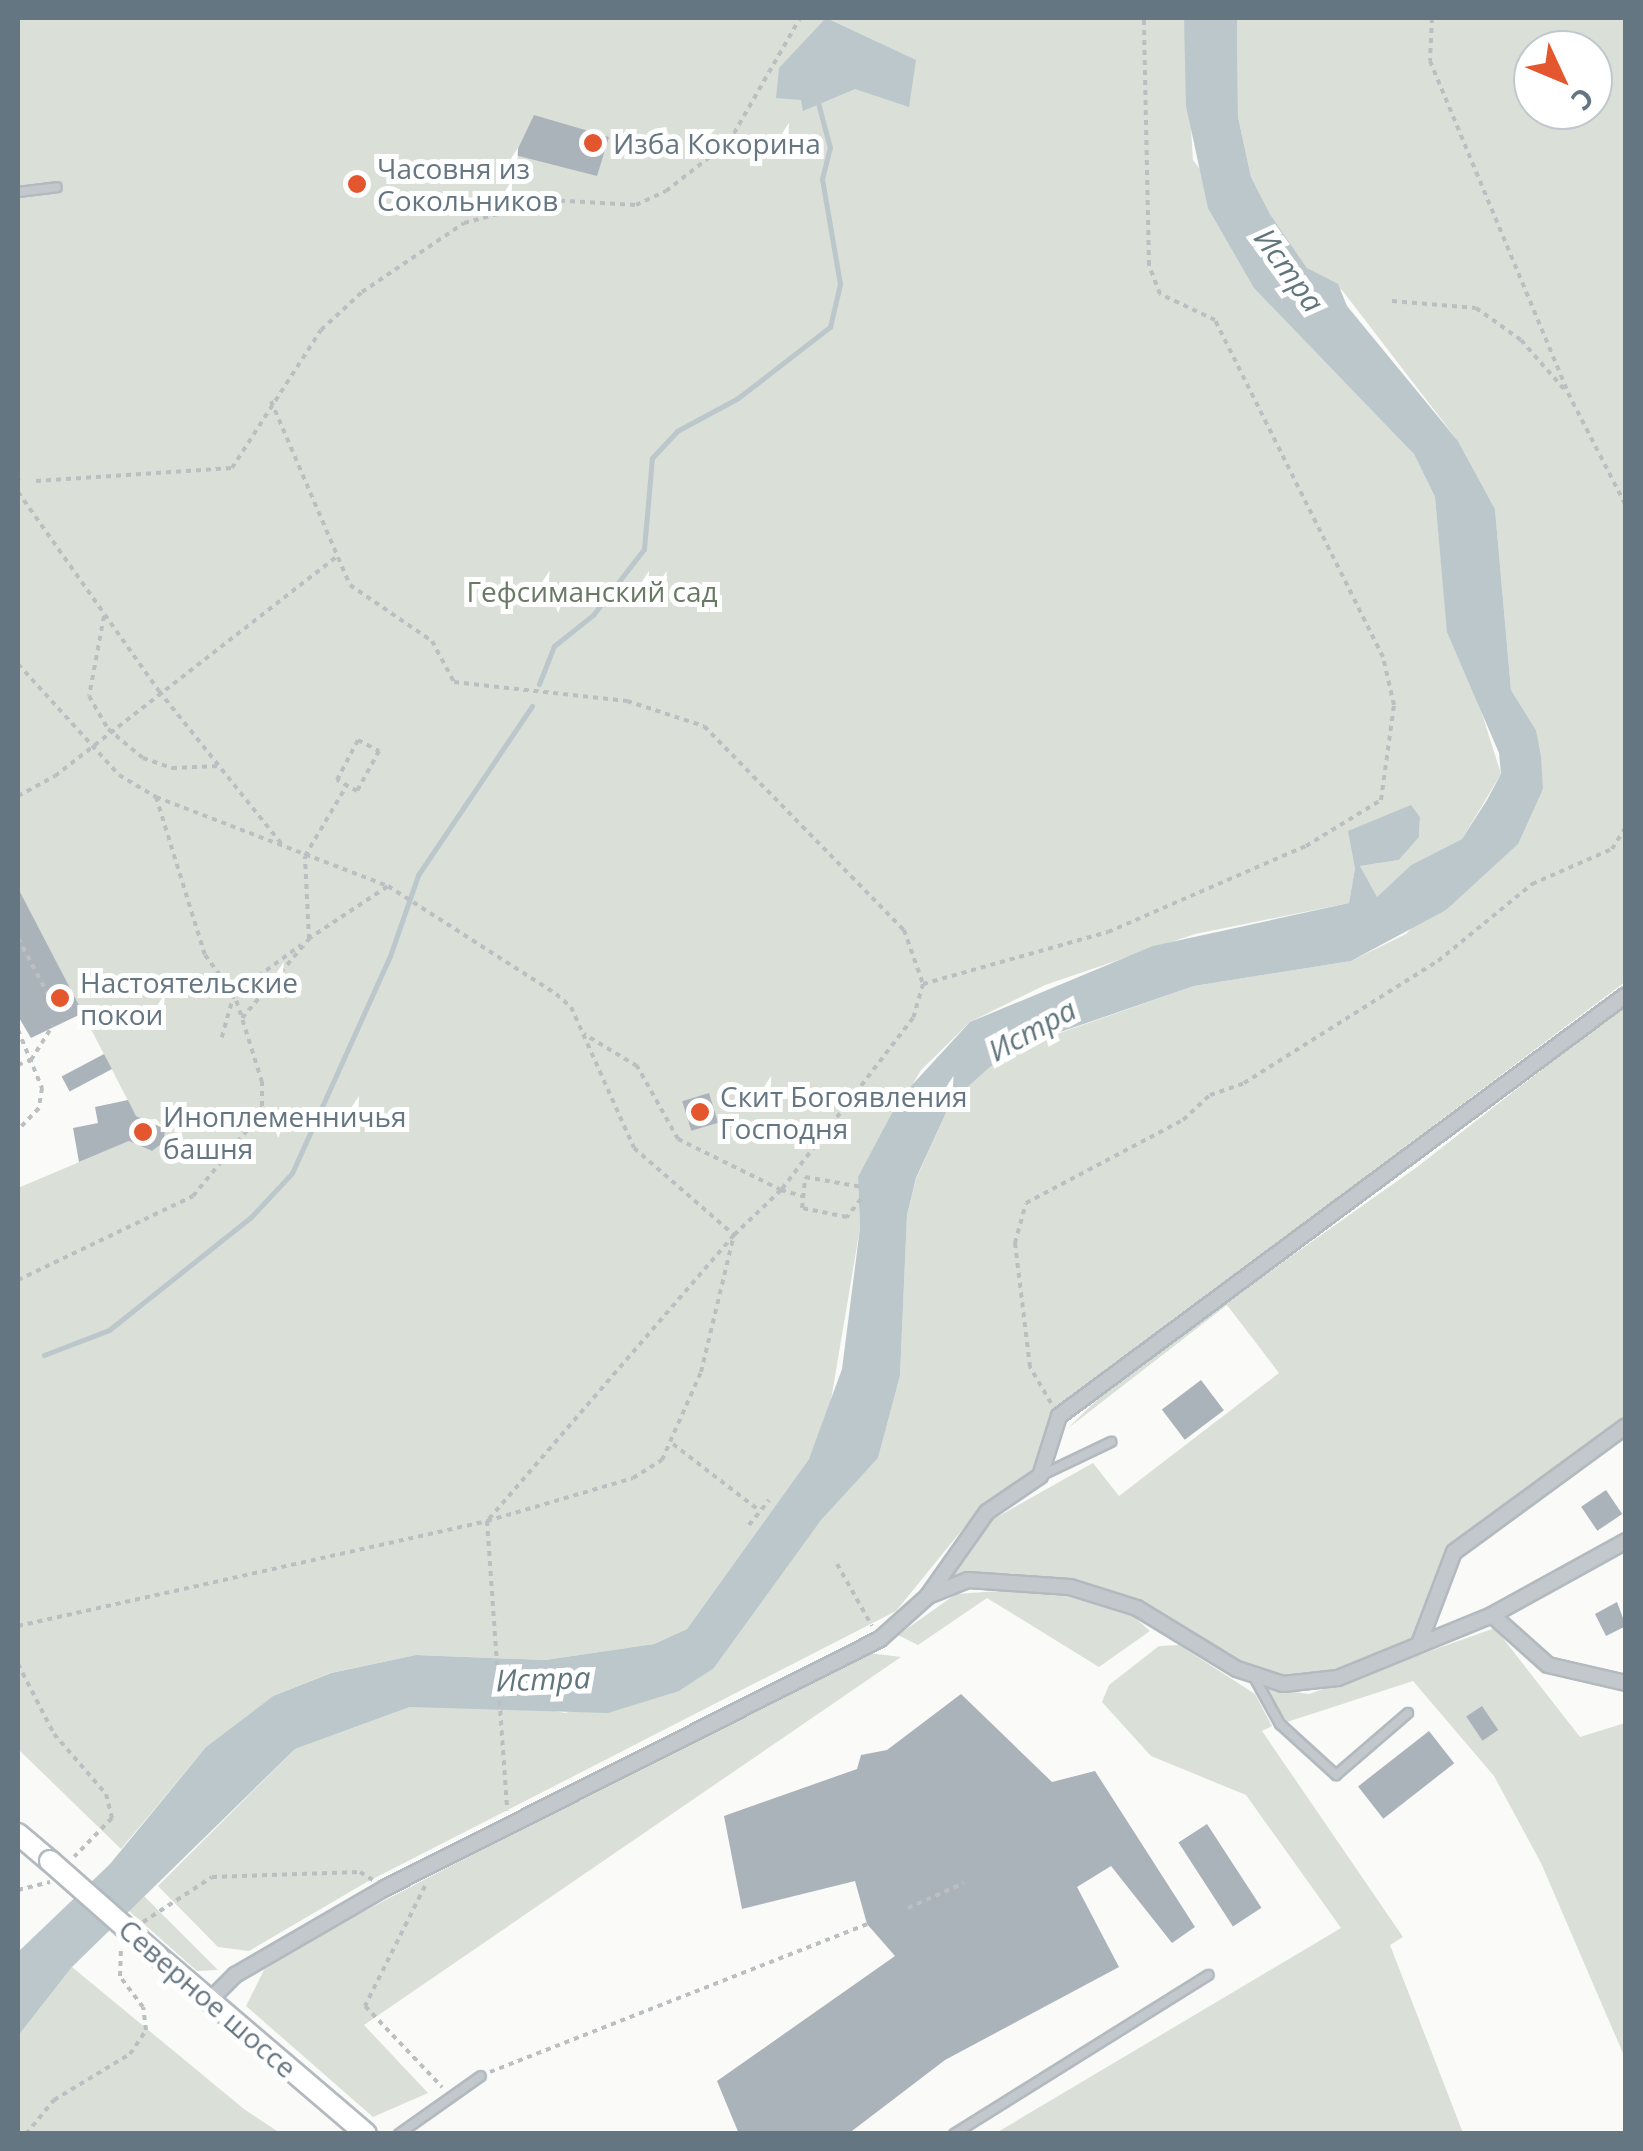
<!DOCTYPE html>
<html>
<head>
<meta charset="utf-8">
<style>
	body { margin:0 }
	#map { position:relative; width:1643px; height:2151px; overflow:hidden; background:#fafaf8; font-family:"Open Sans",sans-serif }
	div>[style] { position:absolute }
	.green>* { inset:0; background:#dadfd7 }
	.water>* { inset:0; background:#bbc7cb }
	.stream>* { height:5px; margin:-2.5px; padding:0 2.5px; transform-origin:2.5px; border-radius:2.5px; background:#bbc7cb }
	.building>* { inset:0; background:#aab3b9; transform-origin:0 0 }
	.round { border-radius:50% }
	.path>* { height:4px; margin-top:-2px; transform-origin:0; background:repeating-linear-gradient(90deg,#bbbfc2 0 5px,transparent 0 10px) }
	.roads { filter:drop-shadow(2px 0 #b3babf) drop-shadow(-2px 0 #b3babf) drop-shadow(0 2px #b3babf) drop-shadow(0 -2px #b3babf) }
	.service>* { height:8px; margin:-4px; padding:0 4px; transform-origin:4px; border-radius:4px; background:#c3c8cc }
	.minor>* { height:14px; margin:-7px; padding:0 7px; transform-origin:7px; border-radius:7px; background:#c3c8cc }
	.secondary>* { height:20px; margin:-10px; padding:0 10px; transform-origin:10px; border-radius:10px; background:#fff }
	.bridges { filter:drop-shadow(2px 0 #b3babf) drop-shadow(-2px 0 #b3babf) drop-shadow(0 2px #b3babf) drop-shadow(0 -2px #b3babf) }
	.secondary-bridge>* { height:20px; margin:-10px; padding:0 10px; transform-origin:10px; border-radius:10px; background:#fff }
	.dots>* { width:28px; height:28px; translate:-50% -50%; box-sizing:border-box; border:5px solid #fff; border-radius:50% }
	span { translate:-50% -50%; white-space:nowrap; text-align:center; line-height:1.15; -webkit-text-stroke:10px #fff; paint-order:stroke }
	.poi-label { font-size:28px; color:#657683 }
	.left { translate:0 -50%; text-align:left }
	.park-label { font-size:28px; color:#687a64 }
	.street-label { font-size:28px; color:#657683 }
	.water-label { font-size:30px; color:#60757c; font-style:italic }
	.frame { position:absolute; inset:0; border:20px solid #657683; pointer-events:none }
	.north { position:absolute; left:1513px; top:30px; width:100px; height:100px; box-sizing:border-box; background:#fff; border:2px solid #c1c8cd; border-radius:50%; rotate:134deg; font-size:28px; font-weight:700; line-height:40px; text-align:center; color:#657683 }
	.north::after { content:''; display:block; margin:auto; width:35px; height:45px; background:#e4572e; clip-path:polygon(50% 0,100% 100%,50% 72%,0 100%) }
</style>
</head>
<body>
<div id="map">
	<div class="green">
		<div style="clip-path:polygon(18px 18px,1184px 18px,1193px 160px,1414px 454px,1435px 497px,1444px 593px,1501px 774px,1462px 839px,1411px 865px,1376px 898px,1360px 866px,1399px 860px,1419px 837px,1420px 817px,1410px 805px,1355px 868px,1349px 903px,1195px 934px,1045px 985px,970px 1022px,921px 1070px,858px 1177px,860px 1228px,829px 1412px,809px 1459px,687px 1629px,654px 1644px,545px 1660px,416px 1655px,330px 1673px,273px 1696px,206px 1747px,121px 1849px,18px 1749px,18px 1188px,129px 1141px,152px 1151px,164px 1142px,165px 1129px,156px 1119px,138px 1120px,18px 888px)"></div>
		<div style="clip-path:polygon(evenodd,1237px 18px,1625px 18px,1625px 982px,1053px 1411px,1030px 1476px,979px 1509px,896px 1611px,365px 1883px,249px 1951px,218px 1947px,158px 1886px,295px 1749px,410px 1707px,529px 1706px,565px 1713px,714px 1668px,820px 1520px,878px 1458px,900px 1376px,907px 1215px,916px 1179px,951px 1102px,990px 1067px,1040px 1040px,1194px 986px,1351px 961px,1406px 934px,1543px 790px,1536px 730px,1511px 690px,1495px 509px,1458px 441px,1342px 290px,1307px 268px,1270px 214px,1251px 177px,1238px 117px,1237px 18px,1533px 50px,1593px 50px,1593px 110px,1533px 110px,1533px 50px)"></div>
		<div style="clip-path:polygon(1625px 1005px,1625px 1416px,1451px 1544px,1416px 1638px,1338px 1671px,1292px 1679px,1241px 1663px,1144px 1603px,1072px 1580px,1005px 1573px,938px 1584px,990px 1521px,1093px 1463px,1119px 1496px,1279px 1373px,1227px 1305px,1067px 1429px,1121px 1377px,1417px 1167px)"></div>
		<div style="clip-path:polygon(1015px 1590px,1068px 1596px,1133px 1616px,1150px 1631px,1099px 1667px,987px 1598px,918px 1645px,898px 1635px,956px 1594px)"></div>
		<div style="clip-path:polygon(1495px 1628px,1580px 1737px,1625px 1723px,1625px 2058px,1541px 1863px,1494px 1776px,1413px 1681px,1287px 1722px,1266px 1688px,1309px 1694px)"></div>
		<div style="clip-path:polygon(1179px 1645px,1255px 1694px,1272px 1726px,1262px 1731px,1403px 1937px,1390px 1945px,1463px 2133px,996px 2133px,1341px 1928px,1246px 1795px,1151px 1756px,1102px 1702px,1109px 1685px,1159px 1646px)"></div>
		<div style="clip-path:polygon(860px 1652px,901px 1657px,364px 2025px,428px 2093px,373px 2117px,246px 2006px,264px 1970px,288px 1951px)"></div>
		<div style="clip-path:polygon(143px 1895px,218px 1970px,197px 1971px,128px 1910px)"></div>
		<div style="clip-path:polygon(72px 1967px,244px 2109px,280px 2133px,18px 2133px,18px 2036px)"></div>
	</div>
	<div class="water">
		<div style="clip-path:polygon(826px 18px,916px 60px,909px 107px,855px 89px,803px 111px,801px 100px,776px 98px,779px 68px)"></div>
		<div style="clip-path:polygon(1184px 18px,1237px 18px,1238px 117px,1251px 177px,1270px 214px,1307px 268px,1338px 284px,1347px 306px,1458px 441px,1495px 509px,1511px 690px,1536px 730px,1541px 757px,1543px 789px,1518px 844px,1446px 910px,1351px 961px,1194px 986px,1040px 1039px,990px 1067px,951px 1102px,916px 1178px,907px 1215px,900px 1376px,878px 1458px,821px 1520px,714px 1668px,679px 1691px,608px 1713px,410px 1707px,295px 1749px,72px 1967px,18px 2036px,18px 1952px,110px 1864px,206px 1747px,273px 1696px,331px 1673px,416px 1655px,545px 1660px,654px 1644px,687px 1629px,809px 1459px,842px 1369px,860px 1228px,858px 1177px,900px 1098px,970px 1022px,1153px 946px,1349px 903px,1355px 868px,1348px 831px,1411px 805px,1420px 817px,1419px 837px,1399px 860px,1360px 866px,1377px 897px,1411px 865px,1462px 839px,1487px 800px,1501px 774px,1499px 753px,1447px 632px,1435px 497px,1414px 454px,1254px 288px,1208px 208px,1186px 106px)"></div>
	</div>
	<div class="stream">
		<div style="left:539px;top:684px;width:41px;rotate:-68.5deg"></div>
		<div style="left:554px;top:646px;width:50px;rotate:-38.5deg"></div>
		<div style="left:593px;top:615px;width:83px;rotate:-52.3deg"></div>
		<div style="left:644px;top:549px;width:91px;rotate:-85deg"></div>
		<div style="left:652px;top:458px;width:37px;rotate:-47deg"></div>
		<div style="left:677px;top:431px;width:69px;rotate:-28.4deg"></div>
		<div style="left:738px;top:398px;width:116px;rotate:-37.7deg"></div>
		<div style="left:830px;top:327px;width:44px;rotate:-76.9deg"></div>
		<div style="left:840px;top:284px;width:107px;rotate:-99.7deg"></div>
		<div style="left:822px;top:179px;width:32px;rotate:-76deg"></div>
		<div style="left:830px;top:148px;width:55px;rotate:-104.8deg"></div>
		<div style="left:44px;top:1355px;width:70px;rotate:-21deg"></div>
		<div style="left:109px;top:1330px;width:181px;rotate:-38.5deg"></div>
		<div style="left:251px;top:1217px;width:60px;rotate:-47deg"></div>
		<div style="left:292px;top:1173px;width:238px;rotate:-65.7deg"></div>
		<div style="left:390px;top:956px;width:86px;rotate:-70.9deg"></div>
		<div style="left:418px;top:875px;width:204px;rotate:-56deg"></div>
	</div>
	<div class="building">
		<div style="clip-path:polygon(534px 115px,609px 137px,597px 176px,515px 155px)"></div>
		<div class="round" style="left:344px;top:171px;width:26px;height:26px"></div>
		<div style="clip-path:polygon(18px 888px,83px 1013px,31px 1038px,18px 1016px)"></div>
		<div style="left:104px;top:1054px;width:17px;height:48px;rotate:62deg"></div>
		<div style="left:709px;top:1093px;width:31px;height:28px;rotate:73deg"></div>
		<div style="clip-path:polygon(128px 1100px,136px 1116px,165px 1129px,164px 1142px,152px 1151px,129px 1141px,79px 1162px,73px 1128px,98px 1123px,95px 1107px)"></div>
		<div style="left:1201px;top:1380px;width:38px;height:49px;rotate:53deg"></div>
		<div style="left:1606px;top:1490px;width:29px;height:30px;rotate:56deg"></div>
		<div style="clip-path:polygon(1617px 1602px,1626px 1626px,1606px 1636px,1595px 1614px)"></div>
		<div style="clip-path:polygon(961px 1694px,1052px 1782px,1095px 1771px,1195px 1927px,1172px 1943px,1111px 1866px,1077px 1887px,1119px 1967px,945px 2060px,848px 2134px,739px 2134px,717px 2081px,895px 1956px,867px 1924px,855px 1881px,742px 1909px,724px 1816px,857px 1769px,861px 1755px,887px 1750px)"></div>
		<div style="left:1482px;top:1706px;width:29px;height:19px;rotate:56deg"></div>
		<div style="left:1429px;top:1731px;width:41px;height:90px;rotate:52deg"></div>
		<div style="left:1207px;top:1824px;width:100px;height:34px;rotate:57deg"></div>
	</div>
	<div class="path">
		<div style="left:1432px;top:18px;width:43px;rotate:92.7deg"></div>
		<div style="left:1430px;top:61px;width:360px;rotate:67.4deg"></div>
		<div style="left:1568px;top:393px;width:127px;rotate:62.8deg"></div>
		<div style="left:1392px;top:301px;width:84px;rotate:4.8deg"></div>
		<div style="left:1476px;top:308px;width:55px;rotate:35.4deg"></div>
		<div style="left:1521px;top:340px;width:65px;rotate:48.7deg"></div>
		<div style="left:271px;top:401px;width:200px;rotate:66.8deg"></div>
		<div style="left:350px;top:585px;width:99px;rotate:34.3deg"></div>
		<div style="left:432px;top:641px;width:47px;rotate:61.8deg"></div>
		<div style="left:454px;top:682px;width:174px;rotate:6.3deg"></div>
		<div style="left:627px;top:701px;width:81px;rotate:18deg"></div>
		<div style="left:704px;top:726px;width:286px;rotate:45.6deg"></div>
		<div style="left:904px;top:930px;width:57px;rotate:70.6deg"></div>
		<div style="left:923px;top:984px;width:35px;rotate:106deg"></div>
		<div style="left:913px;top:1018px;width:217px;rotate:127.5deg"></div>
		<div style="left:781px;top:1190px;width:22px;rotate:16deg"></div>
		<div style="left:18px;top:480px;width:2px;rotate:27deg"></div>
		<div style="left:36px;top:481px;width:196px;rotate:-3.8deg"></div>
		<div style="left:232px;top:468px;width:164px;rotate:-57.2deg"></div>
		<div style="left:321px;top:330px;width:56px;rotate:-42.8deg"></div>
		<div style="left:362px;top:292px;width:123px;rotate:-34.1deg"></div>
		<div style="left:464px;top:223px;width:89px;rotate:-15deg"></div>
		<div style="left:550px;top:200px;width:86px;rotate:3.3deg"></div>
		<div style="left:636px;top:205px;width:33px;rotate:-25deg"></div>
		<div style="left:666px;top:191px;width:80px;rotate:-37.9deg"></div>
		<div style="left:729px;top:142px;width:143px;rotate:-60.2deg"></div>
		<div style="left:18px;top:492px;width:244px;rotate:54.7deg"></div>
		<div style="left:159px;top:691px;width:200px;rotate:51.3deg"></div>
		<div style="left:104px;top:616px;width:81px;rotate:100.6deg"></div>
		<div style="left:89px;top:696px;width:38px;rotate:60deg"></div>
		<div style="left:108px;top:729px;width:45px;rotate:39.6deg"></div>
		<div style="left:143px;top:758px;width:31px;rotate:19deg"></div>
		<div style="left:172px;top:768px;width:48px;rotate:-2.4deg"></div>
		<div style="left:18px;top:664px;width:150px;rotate:47.7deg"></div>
		<div style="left:119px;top:775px;width:43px;rotate:30.7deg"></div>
		<div style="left:156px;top:797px;width:248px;rotate:21deg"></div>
		<div style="left:388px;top:886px;width:200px;rotate:32.7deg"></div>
		<div style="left:556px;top:994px;width:20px;rotate:41deg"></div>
		<div style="left:571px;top:1007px;width:154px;rotate:65.9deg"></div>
		<div style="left:634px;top:1148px;width:133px;rotate:41deg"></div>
		<div style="left:734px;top:1235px;width:378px;rotate:130.8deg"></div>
		<div style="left:487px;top:1521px;width:290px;rotate:86deg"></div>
		<div style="left:358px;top:740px;width:24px;rotate:28deg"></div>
		<div style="left:379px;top:751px;width:46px;rotate:118.8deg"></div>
		<div style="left:357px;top:791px;width:23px;rotate:-151deg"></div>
		<div style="left:337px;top:780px;width:45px;rotate:-62.3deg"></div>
		<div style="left:18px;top:796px;width:42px;rotate:-28.4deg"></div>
		<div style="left:55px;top:776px;width:358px;rotate:-37.9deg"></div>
		<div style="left:156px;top:797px;width:165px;rotate:72.8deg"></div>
		<div style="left:205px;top:955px;width:49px;rotate:53.4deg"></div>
		<div style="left:234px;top:994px;width:48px;rotate:105.8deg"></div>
		<div style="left:18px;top:938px;width:66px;rotate:61.9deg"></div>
		<div style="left:308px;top:939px;width:96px;rotate:-33.5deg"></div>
		<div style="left:923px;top:984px;width:192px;rotate:-15.7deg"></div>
		<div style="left:1108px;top:932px;width:216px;rotate:-23.5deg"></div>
		<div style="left:1306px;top:846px;width:88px;rotate:-31.5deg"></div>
		<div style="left:1381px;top:800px;width:96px;rotate:-82.2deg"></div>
		<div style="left:1394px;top:705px;width:49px;rotate:-102.9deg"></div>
		<div style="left:1383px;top:657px;width:377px;rotate:-116.5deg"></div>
		<div style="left:1215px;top:320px;width:61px;rotate:-154.7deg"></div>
		<div style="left:1160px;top:294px;width:31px;rotate:-111deg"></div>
		<div style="left:1149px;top:265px;width:247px;rotate:-91.2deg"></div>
		<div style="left:241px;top:1015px;width:22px;rotate:-108deg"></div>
		<div style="left:234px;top:994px;width:83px;rotate:-36.2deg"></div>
		<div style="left:18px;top:1030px;width:63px;rotate:67.5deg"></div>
		<div style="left:42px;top:1088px;width:20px;rotate:99deg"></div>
		<div style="left:39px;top:1108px;width:30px;rotate:134deg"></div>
		<div style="left:18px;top:1065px;width:14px;rotate:-21deg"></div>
		<div style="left:31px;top:1060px;width:41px;rotate:-57.8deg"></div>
		<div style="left:861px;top:1199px;width:23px;rotate:128deg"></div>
		<div style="left:847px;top:1217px;width:46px;rotate:-168.7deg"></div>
		<div style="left:802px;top:1208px;width:31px;rotate:-84deg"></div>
		<div style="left:805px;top:1177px;width:58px;rotate:10deg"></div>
		<div style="left:18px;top:1280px;width:194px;rotate:-25.6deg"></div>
		<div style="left:193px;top:1196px;width:88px;rotate:-50.5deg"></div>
		<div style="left:249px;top:1128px;width:26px;rotate:-59deg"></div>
		<div style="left:262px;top:1106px;width:24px;rotate:-90deg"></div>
		<div style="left:262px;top:1082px;width:67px;rotate:-107.4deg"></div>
		<div style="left:242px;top:1018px;width:104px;rotate:-49.7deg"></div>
		<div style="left:309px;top:939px;width:83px;rotate:-92.8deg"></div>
		<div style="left:305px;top:856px;width:82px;rotate:-59.4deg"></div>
		<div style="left:1051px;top:1403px;width:42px;rotate:-120.3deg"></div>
		<div style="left:1030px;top:1367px;width:125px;rotate:-96.9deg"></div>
		<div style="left:1015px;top:1243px;width:41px;rotate:-74.6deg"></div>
		<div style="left:1026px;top:1203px;width:178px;rotate:-27.9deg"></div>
		<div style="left:1183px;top:1120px;width:37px;rotate:-43deg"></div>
		<div style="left:1210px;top:1095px;width:36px;rotate:-19deg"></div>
		<div style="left:1244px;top:1083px;width:229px;rotate:-32.2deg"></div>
		<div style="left:1438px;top:961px;width:122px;rotate:-39.3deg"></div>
		<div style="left:1532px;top:884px;width:87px;rotate:-23.6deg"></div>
		<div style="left:1612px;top:849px;width:26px;rotate:-58deg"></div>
		<div style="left:673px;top:1444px;width:110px;rotate:37.6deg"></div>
		<div style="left:749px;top:1525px;width:32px;rotate:-51deg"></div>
		<div style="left:837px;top:1564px;width:71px;rotate:60.6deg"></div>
		<div style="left:18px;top:1626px;width:481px;rotate:-12.6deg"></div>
		<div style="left:487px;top:1521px;width:152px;rotate:-16.4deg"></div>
		<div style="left:633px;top:1478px;width:34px;rotate:-32deg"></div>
		<div style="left:662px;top:1460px;width:96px;rotate:-66.1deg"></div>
		<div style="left:701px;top:1372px;width:141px;rotate:-76.5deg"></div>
		<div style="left:734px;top:1235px;width:65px;rotate:-43.8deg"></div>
		<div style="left:781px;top:1190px;width:115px;rotate:-153.7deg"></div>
		<div style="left:678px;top:1139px;width:84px;rotate:-119.3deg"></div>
		<div style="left:637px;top:1066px;width:62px;rotate:-148.9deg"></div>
		<div style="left:18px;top:1664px;width:79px;rotate:62.8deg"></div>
		<div style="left:54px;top:1734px;width:79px;rotate:49.1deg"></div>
		<div style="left:106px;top:1794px;width:25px;rotate:76deg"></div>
		<div style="left:112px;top:1818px;width:54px;rotate:134.3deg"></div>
		<div style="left:425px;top:1886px;width:134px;rotate:116.6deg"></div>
		<div style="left:365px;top:2006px;width:112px;rotate:46.5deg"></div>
		<div style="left:18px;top:1890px;width:33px;rotate:-14deg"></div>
		<div style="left:908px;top:1908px;width:61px;rotate:-24.1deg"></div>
		<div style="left:143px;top:1922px;width:82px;rotate:-33.1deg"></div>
		<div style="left:212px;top:1877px;width:148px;rotate:-1.9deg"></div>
		<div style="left:360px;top:1872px;width:15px;rotate:32deg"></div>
		<div style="left:490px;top:2072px;width:405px;rotate:-21.4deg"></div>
		<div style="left:26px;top:2134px;width:44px;rotate:-50.5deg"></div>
		<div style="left:54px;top:2100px;width:89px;rotate:-31.2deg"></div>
		<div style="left:130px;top:2054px;width:29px;rotate:-56deg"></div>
		<div style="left:146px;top:2030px;width:23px;rotate:-97deg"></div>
		<div style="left:143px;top:2007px;width:39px;rotate:-127deg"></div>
		<div style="left:120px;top:1976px;width:28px;rotate:-88deg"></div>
	</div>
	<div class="roads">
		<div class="service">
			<div style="left:18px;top:192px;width:39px;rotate:-7deg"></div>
			<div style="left:1040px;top:1476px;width:79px;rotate:-25.6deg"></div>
			<div style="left:1254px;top:1677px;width:54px;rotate:61deg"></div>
			<div style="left:1280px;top:1724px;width:76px;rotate:42.3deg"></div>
			<div style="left:1336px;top:1775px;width:95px;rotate:-40.7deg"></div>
			<div style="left:399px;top:2134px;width:100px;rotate:-35.3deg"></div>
			<div style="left:954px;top:2134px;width:300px;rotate:-32deg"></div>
		</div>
		<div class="minor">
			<div style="left:928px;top:1596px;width:43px;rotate:-21.8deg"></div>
			<div style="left:968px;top:1580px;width:102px;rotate:3.9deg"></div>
			<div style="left:1070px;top:1587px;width:70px;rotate:17.4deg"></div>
			<div style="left:1137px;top:1608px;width:117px;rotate:31.4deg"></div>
			<div style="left:1237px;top:1669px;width:48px;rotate:18.1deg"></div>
			<div style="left:1283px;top:1684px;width:55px;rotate:-6.2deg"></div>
			<div style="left:1338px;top:1678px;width:166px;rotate:-22.2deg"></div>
			<div style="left:1492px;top:1615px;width:75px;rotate:41.8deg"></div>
			<div style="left:1548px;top:1665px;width:80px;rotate:13deg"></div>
			<div style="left:1492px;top:1615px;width:153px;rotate:-28.9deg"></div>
			<div style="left:1419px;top:1644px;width:98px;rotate:-69.2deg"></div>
			<div style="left:1454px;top:1552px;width:213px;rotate:-36.2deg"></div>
			<div style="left:209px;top:2001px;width:37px;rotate:-45deg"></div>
			<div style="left:235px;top:1975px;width:173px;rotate:-30.1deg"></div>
			<div style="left:385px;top:1888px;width:554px;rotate:-26.7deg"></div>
			<div style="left:880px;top:1639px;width:63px;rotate:-41.8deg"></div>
			<div style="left:927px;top:1597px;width:104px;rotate:-54.8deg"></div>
			<div style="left:987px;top:1512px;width:64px;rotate:-34.2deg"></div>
			<div style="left:1040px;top:1476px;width:63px;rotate:-72.4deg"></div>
			<div style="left:1059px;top:1416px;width:706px;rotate:-36.59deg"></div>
		</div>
		<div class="secondary">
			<div style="left:18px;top:1834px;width:42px;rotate:40.2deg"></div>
			<div style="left:159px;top:1957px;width:272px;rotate:40.5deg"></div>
		</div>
	</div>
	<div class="bridges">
		<div class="secondary-bridge">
			<div style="left:50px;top:1861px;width:145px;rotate:41.4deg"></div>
		</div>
	</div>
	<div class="dots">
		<div style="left:593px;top:143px;background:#e4572e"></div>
		<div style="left:357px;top:184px;background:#e4572e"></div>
		<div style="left:60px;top:998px;background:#e4572e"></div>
		<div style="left:700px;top:1112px;background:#e4572e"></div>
		<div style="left:143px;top:1132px;background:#e4572e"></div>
	</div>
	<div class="poi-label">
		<span class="left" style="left:613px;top:143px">Изба Кокорина</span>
		<span class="left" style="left:377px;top:184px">Часовня из<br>Сокольников</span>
		<span class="left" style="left:80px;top:998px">Настоятельские<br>покои</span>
		<span class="left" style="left:720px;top:1112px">Скит Богоявления<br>Господня</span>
		<span class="left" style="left:163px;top:1132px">Иноплеменничья<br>башня</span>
	</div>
	<div class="park-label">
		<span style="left:592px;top:591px">Гефсиманский сад</span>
	</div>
	<div class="street-label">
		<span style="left:208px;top:1998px;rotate:41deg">Северное шоссе</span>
	</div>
	<div class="water-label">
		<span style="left:1289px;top:270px;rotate:54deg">Истра</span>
		<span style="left:1032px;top:1030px;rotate:-29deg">Истра</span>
		<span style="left:543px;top:1679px;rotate:-2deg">Истра</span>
	</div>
	<div class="frame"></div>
	<div class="north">С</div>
</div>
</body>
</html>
